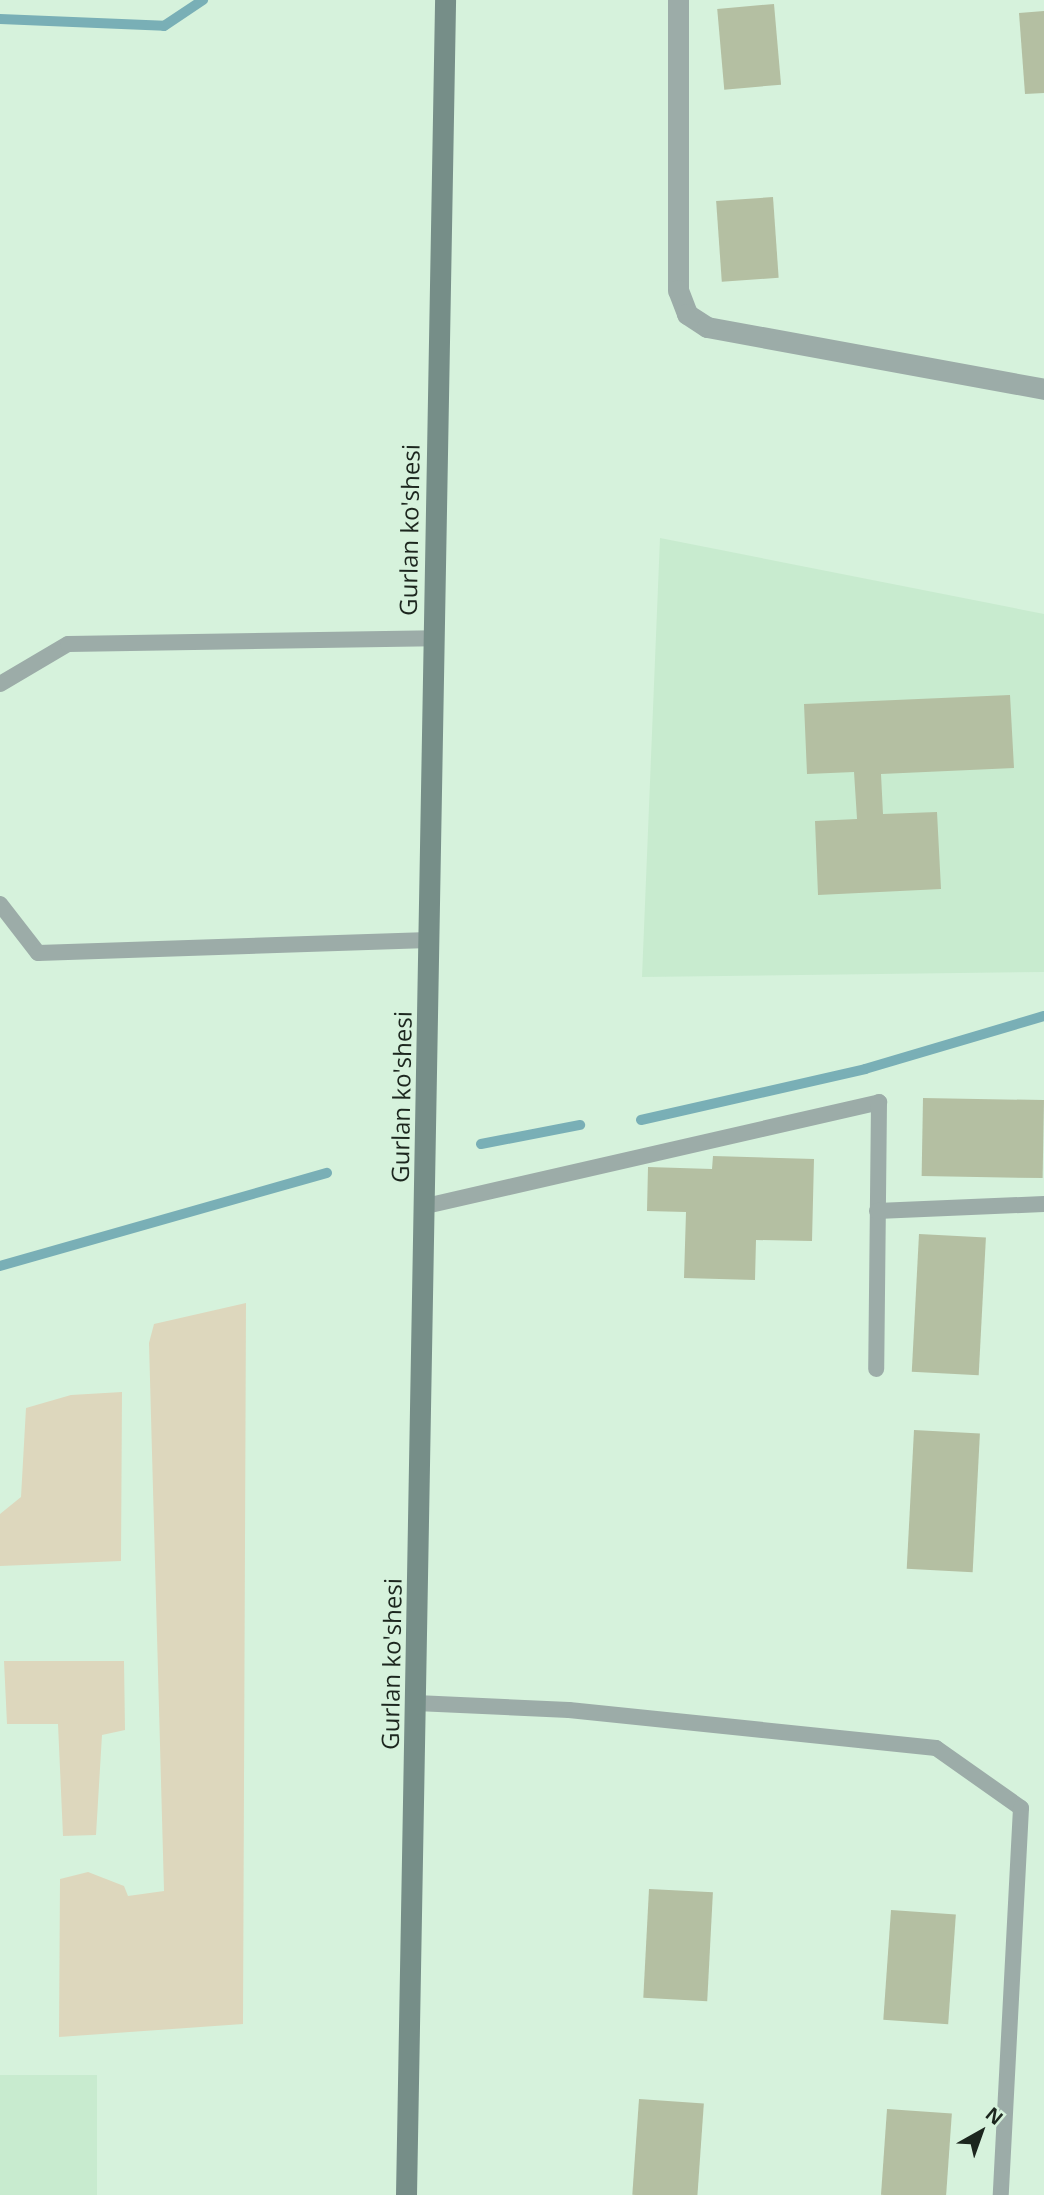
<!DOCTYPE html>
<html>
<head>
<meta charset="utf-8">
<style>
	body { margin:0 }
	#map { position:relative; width:1044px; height:2195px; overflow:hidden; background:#d6f2dc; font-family:"Open Sans",sans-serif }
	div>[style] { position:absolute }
	.built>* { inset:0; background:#c8ebcf; transform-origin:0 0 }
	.green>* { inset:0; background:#ddd7bd }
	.stream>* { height:10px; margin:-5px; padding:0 5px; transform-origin:5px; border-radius:5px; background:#79afb6 }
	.building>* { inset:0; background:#b4bfa2; transform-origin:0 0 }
	.service>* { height:16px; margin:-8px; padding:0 8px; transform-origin:8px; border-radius:8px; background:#9caca8 }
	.minor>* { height:21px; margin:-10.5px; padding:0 10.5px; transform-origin:10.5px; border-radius:10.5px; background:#9caca8 }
	.secondary>* { height:21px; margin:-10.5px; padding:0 10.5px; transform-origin:10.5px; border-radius:10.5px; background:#768e88 }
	span { translate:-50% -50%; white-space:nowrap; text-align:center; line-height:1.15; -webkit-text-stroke:5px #d6f2dc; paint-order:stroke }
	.street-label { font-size:24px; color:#1c261e }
	.north { position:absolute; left:946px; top:2097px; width:70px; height:70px; -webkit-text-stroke:5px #d6f2dc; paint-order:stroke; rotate:40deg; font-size:19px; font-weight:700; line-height:28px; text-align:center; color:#1c261e }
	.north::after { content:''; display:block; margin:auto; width:24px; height:32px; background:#1c261e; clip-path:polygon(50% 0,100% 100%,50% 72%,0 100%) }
</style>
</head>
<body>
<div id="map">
	<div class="built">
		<div style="clip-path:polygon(660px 538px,1044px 614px,1044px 972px,642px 977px)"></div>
		<div style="left:0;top:2075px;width:97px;height:120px"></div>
	</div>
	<div class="green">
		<div style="clip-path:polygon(246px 1303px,243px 2024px,59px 2037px,60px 1879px,88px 1872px,124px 1886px,128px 1896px,164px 1891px,149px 1343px,154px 1324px)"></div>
		<div style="clip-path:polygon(122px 1392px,121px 1561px,0 1566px,0 1514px,21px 1497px,26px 1408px,71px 1395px)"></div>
		<div style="clip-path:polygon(4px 1661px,124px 1661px,125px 1730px,102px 1735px,96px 1835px,63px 1836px,58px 1724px,7px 1724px)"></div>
	</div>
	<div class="stream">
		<div style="left:0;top:19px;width:164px;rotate:2.4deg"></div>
		<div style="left:164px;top:26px;width:47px;rotate:-33.7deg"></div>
		<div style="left:641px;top:1120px;width:230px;rotate:-12.8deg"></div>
		<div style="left:865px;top:1069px;width:187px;rotate:-16.5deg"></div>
		<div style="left:481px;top:1144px;width:101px;rotate:-10.9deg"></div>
		<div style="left:0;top:1266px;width:340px;rotate:-15.9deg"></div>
	</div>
	<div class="building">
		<div style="left:774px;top:4px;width:81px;height:57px;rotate:85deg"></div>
		<div style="clip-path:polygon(1044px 11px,1044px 93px,1025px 94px,1019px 13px)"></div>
		<div style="left:773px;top:197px;width:81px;height:57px;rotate:86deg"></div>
		<div style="clip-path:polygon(1010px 695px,1014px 768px,881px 774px,883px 814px,937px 812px,941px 889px,818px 895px,815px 821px,857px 819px,854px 772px,807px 774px,804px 704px)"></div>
		<div style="left:923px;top:1098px;width:121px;height:78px;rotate:1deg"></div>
		<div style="clip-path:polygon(713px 1156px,814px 1159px,812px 1241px,756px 1240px,755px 1280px,684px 1278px,686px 1212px,647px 1211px,648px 1167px,712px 1169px)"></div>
		<div style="left:919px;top:1234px;width:67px;height:138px;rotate:3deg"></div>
		<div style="left:914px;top:1430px;width:66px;height:139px;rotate:3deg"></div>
		<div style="left:649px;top:1889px;width:64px;height:109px;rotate:3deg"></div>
		<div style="left:891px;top:1910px;width:65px;height:110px;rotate:4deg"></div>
		<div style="left:639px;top:2099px;width:65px;height:96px;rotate:4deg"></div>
		<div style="left:887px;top:2109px;width:65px;height:86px;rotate:4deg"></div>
	</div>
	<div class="service">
		<div style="left:0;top:684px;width:79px;rotate:-30.5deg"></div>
		<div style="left:68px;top:644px;width:366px;rotate:-0.9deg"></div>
		<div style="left:0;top:904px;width:62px;rotate:52.2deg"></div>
		<div style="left:38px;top:953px;width:391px;rotate:-1.9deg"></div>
		<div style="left:426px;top:1206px;width:465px;rotate:-12.9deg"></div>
		<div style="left:879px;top:1102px;width:267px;rotate:90.6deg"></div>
		<div style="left:877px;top:1211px;width:167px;rotate:-2.4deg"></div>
		<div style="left:416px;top:1703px;width:153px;rotate:2.6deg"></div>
		<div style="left:569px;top:1710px;width:369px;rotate:5.9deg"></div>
		<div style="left:936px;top:1748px;width:104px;rotate:35.2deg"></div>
		<div style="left:1021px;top:1808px;width:388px;rotate:93deg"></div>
	</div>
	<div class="minor">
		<div style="left:678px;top:0;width:290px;rotate:90deg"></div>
		<div style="left:678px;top:290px;width:26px;rotate:69deg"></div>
		<div style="left:687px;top:314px;width:24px;rotate:33deg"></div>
		<div style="left:707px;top:327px;width:343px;rotate:10.4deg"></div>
	</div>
	<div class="secondary">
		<div style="left:406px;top:2195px;width:2195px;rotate:-88.98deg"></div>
	</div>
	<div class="street-label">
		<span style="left:409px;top:530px;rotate:-89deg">Gurlan ko'shesi</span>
		<span style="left:401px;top:1097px;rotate:-89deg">Gurlan ko'shesi</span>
		<span style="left:391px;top:1664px;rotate:-89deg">Gurlan ko'shesi</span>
	</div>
	<div class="north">N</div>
</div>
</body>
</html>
